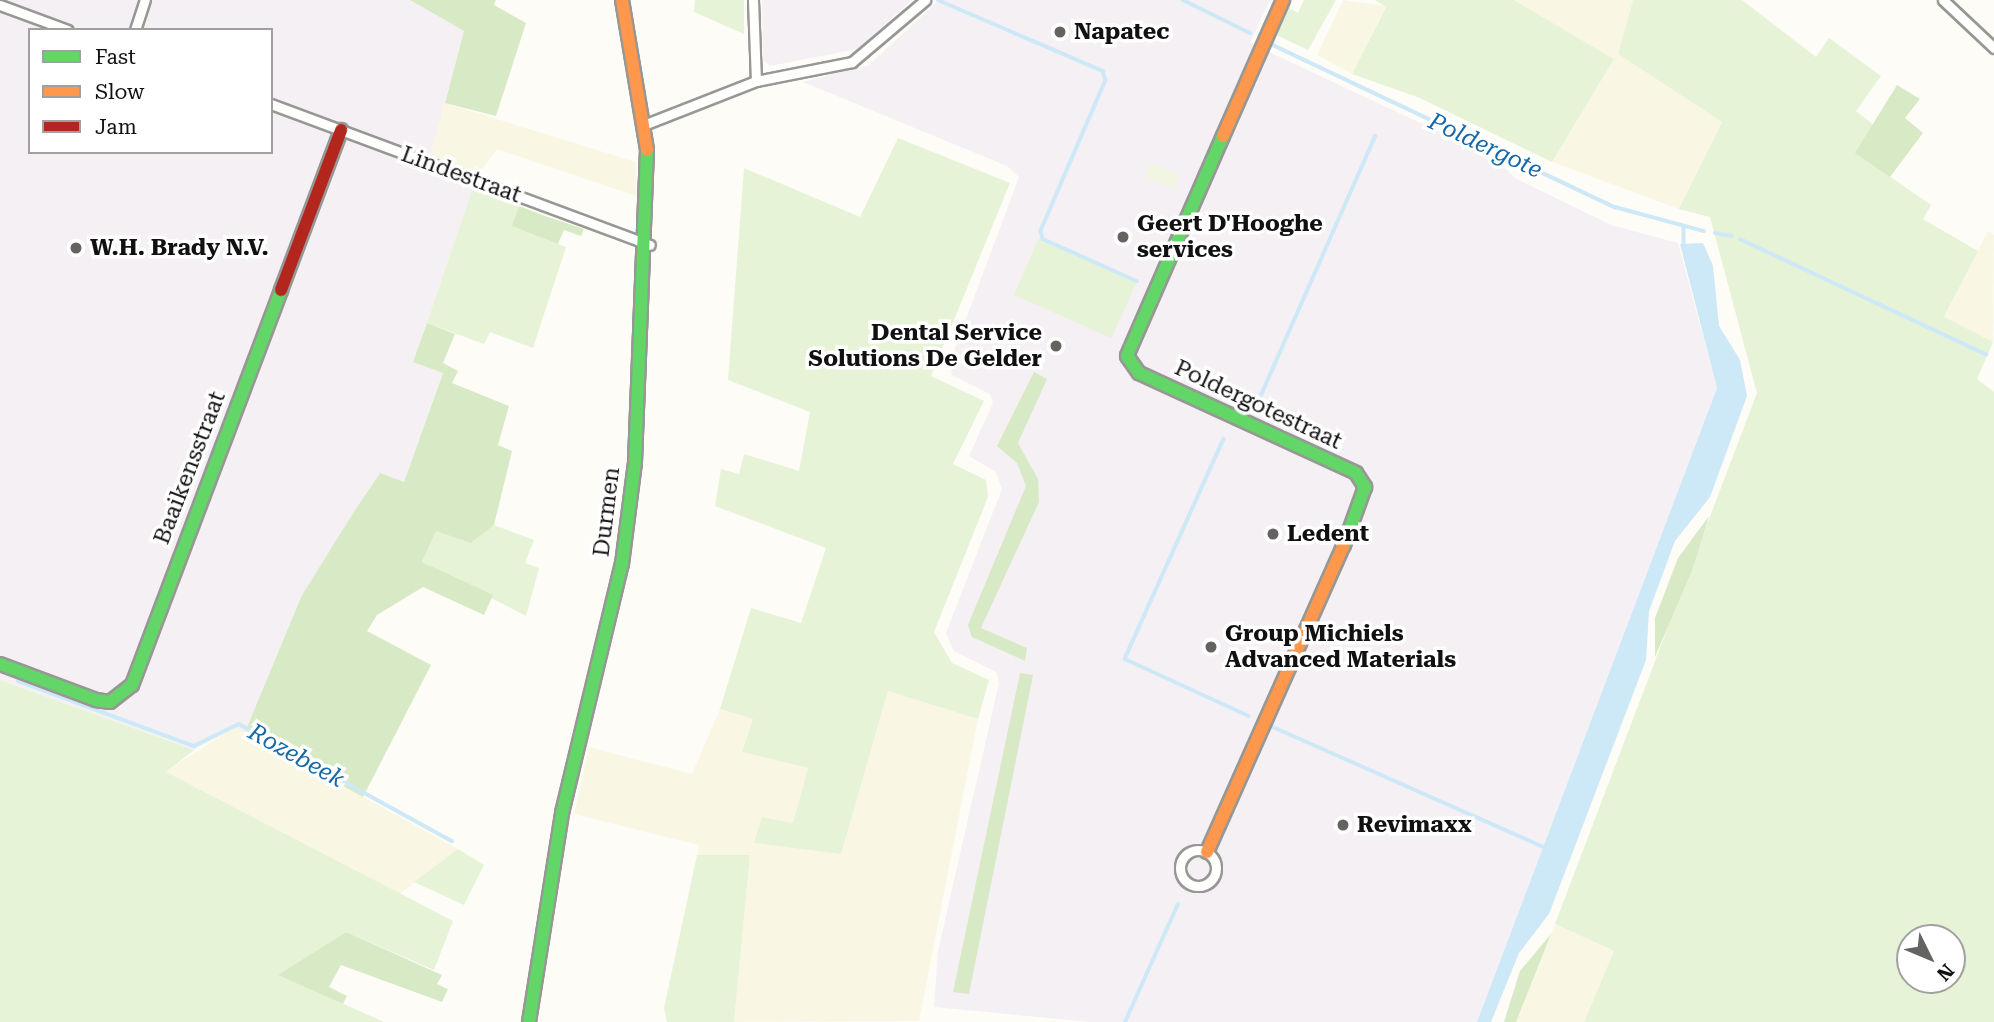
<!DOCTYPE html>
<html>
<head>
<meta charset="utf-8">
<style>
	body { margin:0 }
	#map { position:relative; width:1994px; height:1022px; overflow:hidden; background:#fdfcf7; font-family:"Roboto Serif",serif }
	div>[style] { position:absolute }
	.industrial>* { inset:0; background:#f5f0f3 }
	.farmland>* { inset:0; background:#f9f7e4 }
	.green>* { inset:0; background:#e7f3d7; transform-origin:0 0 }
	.forest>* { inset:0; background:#d8eac5 }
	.pitch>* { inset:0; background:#f0f6e1; transform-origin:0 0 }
	.water>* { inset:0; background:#cde8f7 }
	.stream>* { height:3.5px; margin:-1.75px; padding:0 1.75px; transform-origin:1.75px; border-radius:1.75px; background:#cde8f7 }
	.roads { filter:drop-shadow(2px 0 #979795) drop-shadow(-2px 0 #979795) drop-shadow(0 2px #979795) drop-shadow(0 -2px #979795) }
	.street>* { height:9px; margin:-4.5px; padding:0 4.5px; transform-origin:4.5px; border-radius:4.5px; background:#fffffe }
	.street>.ring { margin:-4.5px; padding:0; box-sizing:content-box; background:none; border:9px solid #fffffe; border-radius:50% }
	.fast>* { height:12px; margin:-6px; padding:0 6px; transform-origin:6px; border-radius:6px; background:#63d668 }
	.slow>* { height:12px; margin:-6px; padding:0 6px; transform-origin:6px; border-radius:6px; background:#ff974d }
	.jam>* { height:12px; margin:-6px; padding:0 6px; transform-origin:6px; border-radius:6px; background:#b3261e }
	.dots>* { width:19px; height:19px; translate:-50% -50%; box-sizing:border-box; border:4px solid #fff; border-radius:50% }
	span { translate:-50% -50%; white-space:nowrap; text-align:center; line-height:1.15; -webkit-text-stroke:7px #fff; paint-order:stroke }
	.poi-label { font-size:23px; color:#111; font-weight:700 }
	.left { translate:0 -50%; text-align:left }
	.right { translate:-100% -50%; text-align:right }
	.street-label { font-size:23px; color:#111 }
	.water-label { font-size:24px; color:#1768a6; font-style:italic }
	.legend { position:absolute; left:28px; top:28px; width:245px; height:126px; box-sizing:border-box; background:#fff; border:2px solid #a0a0a0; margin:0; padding:9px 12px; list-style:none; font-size:21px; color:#111 }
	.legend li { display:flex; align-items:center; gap:14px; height:35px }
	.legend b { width:35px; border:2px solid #a0a0a0 }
	.north { position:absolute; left:1896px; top:924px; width:70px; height:70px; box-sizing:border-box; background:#fff; border:2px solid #a0a0a0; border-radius:50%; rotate:133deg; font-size:19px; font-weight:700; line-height:28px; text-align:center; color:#111 }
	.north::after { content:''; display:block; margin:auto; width:24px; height:32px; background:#646362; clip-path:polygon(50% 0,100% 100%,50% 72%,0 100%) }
</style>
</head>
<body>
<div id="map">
	<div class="industrial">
		<div style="clip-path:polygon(evenodd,0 0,410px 0,464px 31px,431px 155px,478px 175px,414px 362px,443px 372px,404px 482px,380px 473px,355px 510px,302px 595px,245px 732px,233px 728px,194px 750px,0 680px,0 0,30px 30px,271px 30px,271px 152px,30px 152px,30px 30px)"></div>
		<div style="clip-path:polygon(762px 0,912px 0,857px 49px,770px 66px,763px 60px)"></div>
		<div style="clip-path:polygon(939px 0,1270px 0,1250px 43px,1493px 157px,1515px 178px,1611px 225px,1678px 243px,1717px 388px,1477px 1022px,1090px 1022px,934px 1007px,938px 951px,999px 683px,996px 672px,954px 651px,946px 633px,1002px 489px,996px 472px,969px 456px,993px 403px,990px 394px,952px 375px,950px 362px,1019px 177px,1007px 166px,803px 82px,869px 65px)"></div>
	</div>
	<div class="farmland">
		<div style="clip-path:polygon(1343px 0,1386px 6px,1352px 74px,1317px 55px)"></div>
		<div style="clip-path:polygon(1514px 0,1633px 0,1618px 54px,1722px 122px,1679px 209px,1552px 162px,1614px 59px)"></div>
		<div style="clip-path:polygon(445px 103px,636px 162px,636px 196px,497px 149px,478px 175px,431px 155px)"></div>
		<div style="clip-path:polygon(1988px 231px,1994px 235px,1993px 342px,1944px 318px)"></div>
		<div style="clip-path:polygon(888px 691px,978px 719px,919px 1021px,734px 1022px,750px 855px,697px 855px,699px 845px,574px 814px,589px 747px,692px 774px,720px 709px,753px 719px,743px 752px,808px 768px,793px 823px,841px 854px)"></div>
		<div style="clip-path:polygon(233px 728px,245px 732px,458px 849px,397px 896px,165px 772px)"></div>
		<div style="clip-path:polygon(1555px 924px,1614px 951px,1584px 1022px,1516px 1022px)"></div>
	</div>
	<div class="green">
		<div style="clip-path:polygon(695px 0,744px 0,744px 34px,694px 12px)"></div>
		<div style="clip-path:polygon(1304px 0,1336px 0,1308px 50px,1274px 34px,1287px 7px,1298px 13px)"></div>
		<div style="clip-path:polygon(1375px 0,1514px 0,1614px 59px,1552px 162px,1420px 98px,1352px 74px,1386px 7px)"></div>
		<div style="clip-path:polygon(evenodd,1633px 0,1742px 0,1816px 57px,1829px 38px,1881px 76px,1856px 111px,1875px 126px,1856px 153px,1931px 205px,1923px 219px,1978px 251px,1944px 317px,1993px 342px,1977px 379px,1994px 392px,1994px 1022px,1584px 1022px,1614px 951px,1555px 924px,1757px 393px,1710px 217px,1679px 209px,1722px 122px,1618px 54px,1633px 0,1910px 938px,1952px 938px,1952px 980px,1910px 980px,1910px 938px)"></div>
		<div style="clip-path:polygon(898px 138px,1010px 183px,931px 376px,984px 401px,953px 464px,986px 480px,988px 497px,934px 632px,952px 663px,989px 680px,978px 719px,888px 691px,841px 854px,754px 843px,762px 817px,793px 823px,808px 768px,742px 752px,753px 719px,720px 709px,751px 608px,801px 623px,826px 548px,715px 506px,721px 469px,739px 474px,744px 454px,799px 471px,810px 412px,728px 380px,744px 168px,860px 217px)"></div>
		<div style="clip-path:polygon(473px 188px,519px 206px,513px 226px,566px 247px,533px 348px,490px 332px,484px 344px,427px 323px)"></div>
		<div style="left:1039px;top:238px;width:107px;height:62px;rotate:24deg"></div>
		<div style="clip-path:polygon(494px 525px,534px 540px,525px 563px,539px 568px,526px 616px,422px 562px,436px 530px,471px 542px)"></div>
		<div style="clip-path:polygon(0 680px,194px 750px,166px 772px,453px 921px,434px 970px,346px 932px,279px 975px,384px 1022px,0 1022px)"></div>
		<div style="clip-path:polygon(458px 849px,484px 865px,464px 905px,414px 882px)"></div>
		<div style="clip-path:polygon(697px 855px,750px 855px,734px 1022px,667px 1022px,664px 1008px)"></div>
	</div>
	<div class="forest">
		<div style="clip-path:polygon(410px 0,496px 0,494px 5px,526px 23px,496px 116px,445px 103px,464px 31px)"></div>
		<div style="clip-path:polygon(1897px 85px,1920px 99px,1905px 118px,1923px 133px,1890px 177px,1855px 153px)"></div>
		<div style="clip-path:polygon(519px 206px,542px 215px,584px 229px,581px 236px,564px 230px,558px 244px,512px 226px)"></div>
		<div style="clip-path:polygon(427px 323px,455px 334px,443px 363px,458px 371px,452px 383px,509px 406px,498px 445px,512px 451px,494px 525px,471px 543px,436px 531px,422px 562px,493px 595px,484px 615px,423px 587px,377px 615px,367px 631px,431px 665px,363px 797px,245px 732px,302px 595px,355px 510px,380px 473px,404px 482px,443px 373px,413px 362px)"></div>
		<div style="clip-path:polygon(1034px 372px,1047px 379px,1018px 443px,1038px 479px,1039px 502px,981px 628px,1027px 648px,1025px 661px,972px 637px,968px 625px,1026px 486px,1017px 463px,997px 446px)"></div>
		<div style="clip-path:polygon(1709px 516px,1693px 568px,1655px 657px,1655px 618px,1678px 558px)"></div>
		<div style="clip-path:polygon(1020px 673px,1033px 675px,969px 994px,953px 992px)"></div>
		<div style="clip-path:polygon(346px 932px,442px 975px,437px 984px,448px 989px,442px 1002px,341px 965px,329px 987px,347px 996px,343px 1004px,278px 975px)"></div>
		<div style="clip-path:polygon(1551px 934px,1516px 1022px,1504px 1022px,1520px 971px)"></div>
	</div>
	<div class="pitch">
		<div style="left:1151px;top:163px;width:31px;height:15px;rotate:22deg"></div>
	</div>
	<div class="water">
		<div style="clip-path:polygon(1703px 243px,1713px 266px,1719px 326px,1740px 360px,1747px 396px,1710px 497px,1675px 541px,1649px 611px,1646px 660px,1549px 914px,1519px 953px,1491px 1022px,1477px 1022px,1717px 388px,1680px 244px)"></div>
	</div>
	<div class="stream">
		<div style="left:938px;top:0;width:180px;rotate:23.3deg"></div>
		<div style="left:1103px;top:71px;width:9px;rotate:72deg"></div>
		<div style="left:1106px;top:80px;width:164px;rotate:113.3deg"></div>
		<div style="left:1041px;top:231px;width:8px;rotate:76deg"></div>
		<div style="left:1043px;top:239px;width:103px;rotate:24.1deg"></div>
		<div style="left:1183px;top:0;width:75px;rotate:26.2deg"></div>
		<div style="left:1271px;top:44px;width:381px;rotate:25.4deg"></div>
		<div style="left:1615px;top:207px;width:92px;rotate:15.1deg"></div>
		<div style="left:1684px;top:226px;width:18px;rotate:90deg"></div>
		<div style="left:1715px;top:233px;width:17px;rotate:10deg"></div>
		<div style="left:1740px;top:239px;width:272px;rotate:25.1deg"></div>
		<div style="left:1254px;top:411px;width:300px;rotate:-66.2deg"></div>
		<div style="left:1224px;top:439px;width:241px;rotate:114.2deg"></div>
		<div style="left:1125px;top:659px;width:136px;rotate:24.7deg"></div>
		<div style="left:18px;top:681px;width:188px;rotate:20.3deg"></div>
		<div style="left:194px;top:746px;width:50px;rotate:-26.1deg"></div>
		<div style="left:239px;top:724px;width:243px;rotate:28.8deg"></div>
		<div style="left:1273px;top:727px;width:296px;rotate:23.9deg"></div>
		<div style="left:1125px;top:1022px;width:129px;rotate:-65.8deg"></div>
	</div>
	<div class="roads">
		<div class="street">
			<div style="left:753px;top:0;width:81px;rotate:87.9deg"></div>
			<div style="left:1943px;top:0;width:70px;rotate:43.3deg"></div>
			<div style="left:0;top:5px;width:72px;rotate:20.2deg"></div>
			<div style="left:135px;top:30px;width:32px;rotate:-72deg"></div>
			<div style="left:271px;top:104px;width:404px;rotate:20.4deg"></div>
			<div style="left:646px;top:124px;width:118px;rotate:-21.4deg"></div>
			<div style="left:756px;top:81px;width:98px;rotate:-11.2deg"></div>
			<div style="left:852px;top:62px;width:96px;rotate:-40.3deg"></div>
			<div class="ring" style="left:1180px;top:850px;width:27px;height:27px"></div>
		</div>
		<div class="fast">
			<div style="left:1223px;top:136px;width:240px;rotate:113.6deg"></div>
			<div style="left:1127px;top:356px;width:21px;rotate:55deg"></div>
			<div style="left:1139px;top:373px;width:239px;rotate:24.7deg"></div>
			<div style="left:1356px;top:473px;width:17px;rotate:57deg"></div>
			<div style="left:1365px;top:487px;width:62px;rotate:109.9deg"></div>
			<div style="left:0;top:664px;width:103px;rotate:20.6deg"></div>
			<div style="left:96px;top:700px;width:14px;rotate:8deg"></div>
			<div style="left:110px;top:702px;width:28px;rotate:-38deg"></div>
			<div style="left:132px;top:685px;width:422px;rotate:-69.3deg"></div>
			<div style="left:529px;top:1022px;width:212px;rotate:-81deg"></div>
			<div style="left:562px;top:813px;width:256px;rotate:-76.5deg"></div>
			<div style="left:622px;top:564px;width:103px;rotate:-82.7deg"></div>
			<div style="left:635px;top:462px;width:312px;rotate:-87.8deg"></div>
		</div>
		<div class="slow">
			<div style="left:622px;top:0;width:152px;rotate:80.5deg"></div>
			<div style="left:1223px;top:136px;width:149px;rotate:-66.2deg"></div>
			<div style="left:1207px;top:852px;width:336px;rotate:-66deg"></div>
		</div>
		<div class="jam">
			<div style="left:281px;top:290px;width:171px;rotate:-69.4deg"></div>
		</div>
	</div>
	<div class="dots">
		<div style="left:1060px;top:32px;background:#646362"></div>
		<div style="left:1123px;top:237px;background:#646362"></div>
		<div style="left:76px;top:248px;background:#646362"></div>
		<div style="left:1056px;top:346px;background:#646362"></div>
		<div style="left:1273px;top:534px;background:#646362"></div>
		<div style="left:1211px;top:647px;background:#646362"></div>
		<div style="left:1343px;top:825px;background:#646362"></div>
	</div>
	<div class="poi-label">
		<span class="left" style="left:1074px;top:32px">Napatec</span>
		<span class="left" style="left:1137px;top:237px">Geert D'Hooghe<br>services</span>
		<span class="left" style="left:90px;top:248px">W.H. Brady N.V.</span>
		<span class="right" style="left:1042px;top:346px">Dental Service<br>Solutions De Gelder</span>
		<span class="left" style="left:1287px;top:534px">Ledent</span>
		<span class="left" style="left:1225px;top:647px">Group Michiels<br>Advanced Materials</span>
		<span class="left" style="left:1357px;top:825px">Revimaxx</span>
	</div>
	<div class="street-label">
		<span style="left:461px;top:175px;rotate:20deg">Lindestraat</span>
		<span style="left:1258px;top:405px;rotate:25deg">Poldergotestraat</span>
		<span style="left:190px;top:468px;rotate:-69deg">Baaikensstraat</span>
		<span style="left:607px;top:512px;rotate:-83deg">Durmen</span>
	</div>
	<div class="water-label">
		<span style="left:1485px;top:146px;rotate:25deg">Poldergote</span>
		<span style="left:296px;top:756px;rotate:29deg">Rozebeek</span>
	</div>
	<ul class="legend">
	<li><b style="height:9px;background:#63d668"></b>Fast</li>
	<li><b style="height:9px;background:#ff974d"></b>Slow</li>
	<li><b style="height:9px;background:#b3261e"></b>Jam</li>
	</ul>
	<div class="north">N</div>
</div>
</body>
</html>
